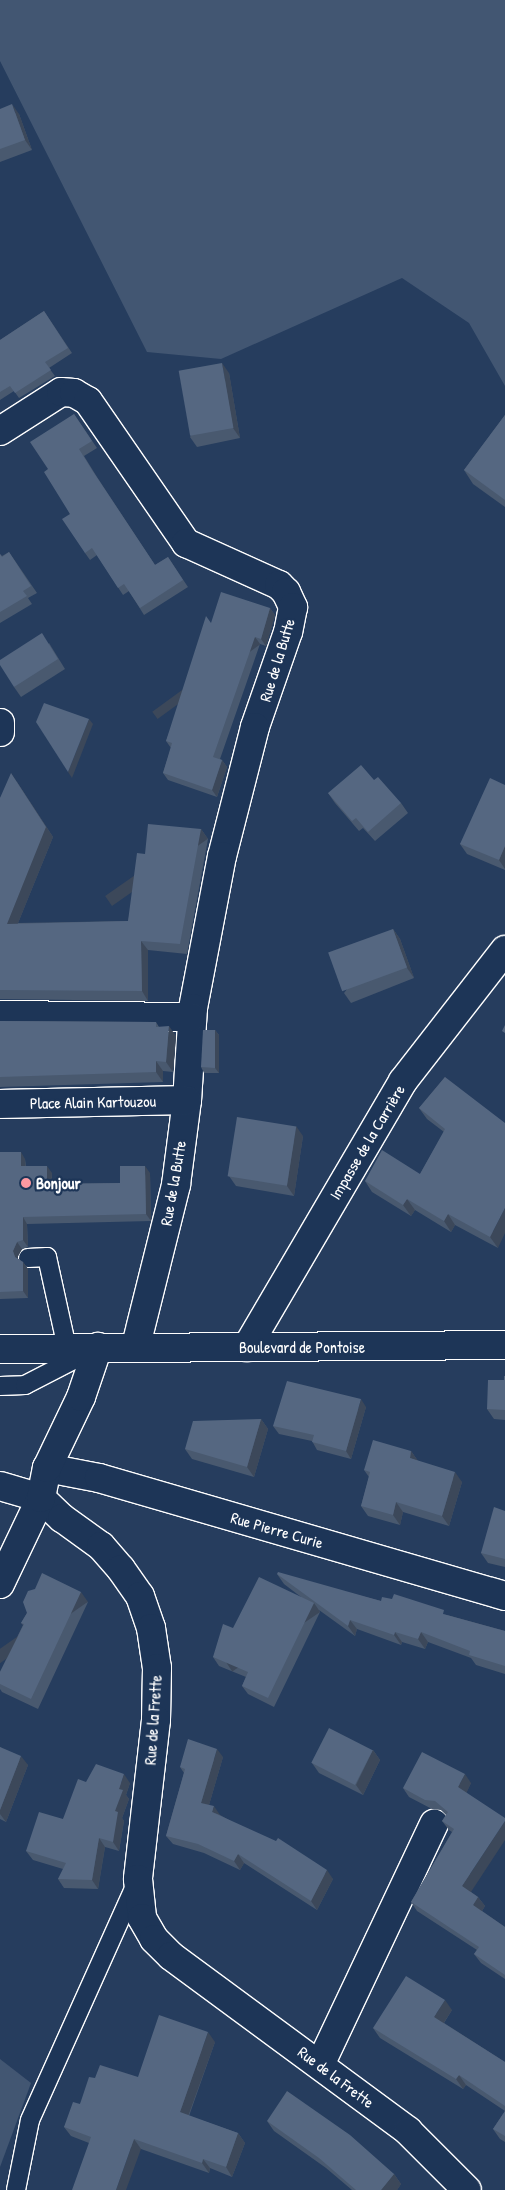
<!DOCTYPE html>
<html>
<head>
<meta charset="utf-8">
<style>
	body { margin:0 }
	#map { position:relative; width:505px; height:2190px; overflow:hidden; background:#263d5e; font-family:"Patrick Hand",sans-serif }
	div>[style] { position:absolute }
	.green>* { inset:0; background:#425672 }
	.roads { filter:drop-shadow(1px 0 #fff) drop-shadow(-1px 0 #fff) drop-shadow(0 1px #fff) drop-shadow(0 -1px #fff) }
	.service>* { height:18px; margin:-9px; padding:0 9px; transform-origin:9px; border-radius:9px; background:#1d3557 }
	.minor>* { height:28px; margin:-14px; padding:0 14px; transform-origin:14px; border-radius:14px; background:#1d3557 }
	.primary>* { height:28px; margin:-14px; padding:0 14px; transform-origin:14px; border-radius:14px; background:#1d3557 }
	.wall>* { inset:0; background:#49596f }
	.shaded-wall>* { inset:0; background:#3c485a; transform-origin:0 0 }
	.building>* { inset:0; background:#556781; transform-origin:0 0 }
	.dots>* { width:14px; height:14px; translate:-50% -50%; box-sizing:border-box; border:2px solid #1d3557; border-radius:50% }
	span { translate:-50% -50%; white-space:nowrap; text-align:center; line-height:1.15; -webkit-text-stroke:4.5px #1d3557; paint-order:stroke }
	.street-label { font-size:16px; color:#fff }
	.poi-label { font-size:16px; color:#fff; font-weight:700 }
	.left { translate:0 -50%; text-align:left }
</style>
</head>
<body>
<div id="map">
	<div class="green">
		<div style="clip-path:polygon(0 0,505px 0,505px 386px,469px 323px,402px 278px,221px 359px,147px 352px,0 61px)"></div>
		<div style="clip-path:polygon(0 2059px,31px 2083px,0 2167px)"></div>
	</div>
	<div class="roads">
		<div class="service">
			<div style="left:28px;top:1258px;width:19px;rotate:-3deg"></div>
			<div style="left:47px;top:1257px;width:93px;rotate:77.6deg"></div>
			<div style="left:0;top:1386px;width:25px;rotate:-2deg"></div>
			<div style="left:25px;top:1385px;width:72px;rotate:-27.3deg"></div>
			<div style="left:16px;top:2190px;width:71px;rotate:-78.7deg"></div>
			<div style="left:30px;top:2120px;width:259px;rotate:-65.8deg"></div>
		</div>
		<div class="minor">
			<div style="left:0;top:431px;width:72px;rotate:-32.6deg"></div>
			<div style="left:61px;top:392px;width:13px;rotate:4deg"></div>
			<div style="left:74px;top:393px;width:16px;rotate:30deg"></div>
			<div style="left:88px;top:401px;width:173px;rotate:55.4deg"></div>
			<div style="left:186px;top:543px;width:102px;rotate:24.3deg"></div>
			<div style="left:279px;top:585px;width:10px;rotate:45deg"></div>
			<div style="left:286px;top:592px;width:17px;rotate:65deg"></div>
			<div style="left:293px;top:607px;width:25px;rotate:101deg"></div>
			<div style="left:288px;top:632px;width:101px;rotate:109.2deg"></div>
			<div style="left:255px;top:727px;width:133px;rotate:104.3deg"></div>
			<div style="left:222px;top:856px;width:155px;rotate:100.8deg"></div>
			<div style="left:193px;top:1008px;width:92px;rotate:93.7deg"></div>
			<div style="left:187px;top:1100px;width:86px;rotate:97.4deg"></div>
			<div style="left:176px;top:1185px;width:166px;rotate:104deg"></div>
			<div style="left:0;top:723px;width:9px;rotate:90deg"></div>
			<div style="left:0;top:1015px;width:192px;rotate:0.6deg"></div>
			<div style="left:0;top:1104px;width:187px;rotate:-1.2deg"></div>
			<div style="left:247px;top:1347px;width:308px;rotate:-59.6deg"></div>
			<div style="left:403px;top:1081px;width:166px;rotate:-52.1deg"></div>
			<div style="left:47px;top:1468px;width:53px;rotate:10.9deg"></div>
			<div style="left:99px;top:1478px;width:423px;rotate:16.2deg"></div>
			<div style="left:0;top:1486px;width:43px;rotate:16.3deg"></div>
			<div style="left:41px;top:1498px;width:29px;rotate:44deg"></div>
			<div style="left:62px;top:1518px;width:48px;rotate:35.7deg"></div>
			<div style="left:101px;top:1546px;width:30px;rotate:49deg"></div>
			<div style="left:121px;top:1569px;width:33px;rotate:55deg"></div>
			<div style="left:140px;top:1596px;width:34px;rotate:71deg"></div>
			<div style="left:151px;top:1628px;width:40px;rotate:81.5deg"></div>
			<div style="left:157px;top:1668px;width:52px;rotate:91.1deg"></div>
			<div style="left:156px;top:1720px;width:160px;rotate:96.5deg"></div>
			<div style="left:138px;top:1879px;width:39px;rotate:84deg"></div>
			<div style="left:142px;top:1918px;width:24px;rotate:60deg"></div>
			<div style="left:154px;top:1939px;width:24px;rotate:45deg"></div>
			<div style="left:171px;top:1956px;width:295px;rotate:36.4deg"></div>
			<div style="left:408px;top:2131px;width:83px;rotate:45deg"></div>
			<div style="left:0;top:1584px;width:95px;rotate:-64.5deg"></div>
			<div style="left:41px;top:1498px;width:31px;rotate:-79deg"></div>
			<div style="left:47px;top:1468px;width:79px;rotate:-64.4deg"></div>
			<div style="left:81px;top:1397px;width:53px;rotate:-71.2deg"></div>
			<div style="left:320px;top:2065px;width:267px;rotate:-64.7deg"></div>
		</div>
		<div class="primary">
			<div style="left:0;top:1349px;width:505px;rotate:-0.45deg"></div>
		</div>
	</div>
	<div class="wall">
		<div style="clip-path:polygon(0 109px,19px 114px,32px 150px,0 162px)"></div>
		<div style="clip-path:polygon(44px 311px,72px 353px,49px 368px,55px 376px,19px 398px,14px 391px,0 400px,0 340px)"></div>
		<div style="clip-path:polygon(229px 373px,240px 438px,197px 447px,190px 437px)"></div>
		<div style="clip-path:polygon(74px 414px,97px 448px,84px 456px,97px 477px,155px 565px,168px 557px,188px 587px,144px 615px,129px 591px,123px 595px,97px 555px,90px 560px,85px 553px,70px 514px,48px 469px)"></div>
		<div style="clip-path:polygon(505px 415px,505px 507px,473px 484px,464px 470px)"></div>
		<div style="clip-path:polygon(9px 552px,37px 593px,28px 598px,32px 604px,0 623px,0 554px,2px 556px)"></div>
		<div style="clip-path:polygon(270px 608px,275px 615px,266px 646px,260px 644px,220px 759px,222px 760px,227px 767px,217px 797px,168px 780px,163px 773px,171px 748px,166px 741px,211px 623px)"></div>
		<div style="clip-path:polygon(49px 643px,65px 669px,21px 697px,14px 687px)"></div>
		<div style="clip-path:polygon(17px 782px,53px 837px,18px 923px,128px 921px,145px 854px,201px 829px,208px 839px,187px 954px,148px 950px,148px 1001px,0 999px,0 798px)"></div>
		<div style="clip-path:polygon(505px 785px,505px 870px,467px 854px,460px 844px)"></div>
		<div style="clip-path:polygon(328px 793px,401px 803px,408px 813px,375px 841px,363px 828px,359px 831px,335px 803px)"></div>
		<div style="clip-path:polygon(393px 929px,400px 939px,414px 978px,351px 1003px,344px 993px)"></div>
		<div style="clip-path:polygon(0 1021px,156px 1022px,159px 1027px,176px 1036px,173px 1072px,163px 1071px,163px 1082px,0 1087px)"></div>
		<div style="clip-path:polygon(215px 1030px,219px 1035px,219px 1073px,204px 1073px,201px 1067px)"></div>
		<div style="clip-path:polygon(445px 1077px,498px 1248px,455px 1225px,451px 1232px,415px 1210px,411px 1216px,372px 1192px,365px 1181px,420px 1174px,444px 1132px,427px 1119px,419px 1108px)"></div>
		<div style="clip-path:polygon(303px 1136px,294px 1196px,236px 1186px,229px 1176px)"></div>
		<div style="clip-path:polygon(0 1152px,25px 1159px,26px 1166px,52px 1173px,52px 1184px,120px 1183px,150px 1173px,151px 1221px,27px 1224px,28px 1247px,22px 1249px,17px 1258px,23px 1262px,28px 1269px,28px 1298px,0 1299px)"></div>
		<div style="clip-path:polygon(505px 1376px,505px 1420px,494px 1419px,487px 1409px,504px 1380px)"></div>
		<div style="clip-path:polygon(366px 1407px,351px 1459px,317px 1450px,312px 1441px,279px 1434px,273px 1426px)"></div>
		<div style="clip-path:polygon(261px 1419px,268px 1429px,254px 1477px,192px 1459px,185px 1449px)"></div>
		<div style="clip-path:polygon(411px 1451px,418px 1461px,462px 1482px,449px 1526px,403px 1512px,400px 1525px,368px 1516px,361px 1506px,369px 1477px,364px 1470px)"></div>
		<div style="clip-path:polygon(505px 1511px,505px 1567px,488px 1563px,481px 1553px)"></div>
		<div style="clip-path:polygon(277px 1574px,381px 1601px,447px 1615px,505px 1631px,505px 1674px,476px 1665px,471px 1658px,428px 1642px,425px 1649px,402px 1642px,401px 1645px,357px 1629px,355px 1636px,319px 1610px,320px 1612px,274px 1707px,248px 1694px,242px 1686px,246px 1677px,219px 1666px,213px 1657px,233px 1628px,301px 1597px,284px 1584px)"></div>
		<div style="clip-path:polygon(88px 1602px,38px 1709px,2px 1692px,0 1689px,0 1672px,23px 1625px,21px 1623px,27px 1613px)"></div>
		<div style="clip-path:polygon(0 1747px,28px 1765px,6px 1822px,0 1819px)"></div>
		<div style="clip-path:polygon(373px 1750px,380px 1760px,363px 1795px,319px 1773px,312px 1763px)"></div>
		<div style="clip-path:polygon(223px 1757px,209px 1805px,220px 1815px,333px 1879px,317px 1910px,244px 1863px,240px 1870px,204px 1853px,173px 1844px,166px 1836px,184px 1773px,180px 1767px)"></div>
		<div style="clip-path:polygon(86px 1782px,130px 1783px,126px 1795px,129px 1799px,122px 1818px,124px 1821px,119px 1851px,105px 1847px,98px 1889px,64px 1888px,58px 1879px,63px 1869px,33px 1860px,26px 1851px,63px 1819px)"></div>
		<div style="clip-path:polygon(471px 1783px,466px 1793px,471px 1892px,478px 1897px,485px 1906px,482px 1911px,505px 1927px,505px 1979px,481px 1963px,474px 1954px,477px 1950px,417px 1911px,411px 1902px,452px 1832px,449px 1830px,442px 1821px,446px 1815px,441px 1810px,432px 1809px,409px 1797px,403px 1788px)"></div>
		<div style="clip-path:polygon(452px 2010px,444px 2023px,505px 2062px,505px 2142px,500px 2139px,493px 2129px,505px 2111px,466px 2085px,463px 2089px,380px 2038px,373px 2028px)"></div>
		<div style="clip-path:polygon(215px 2042px,189px 2116px,238px 2133px,245px 2143px,232px 2177px,210px 2168px,209px 2173px,141px 2149px,89px 2143px,71px 2136px,64px 2127px,80px 2104px,95px 2078px,138px 2077px)"></div>
		<div style="clip-path:polygon(267px 2121px,394px 2174px,401px 2184px,397px 2190px,352px 2190px,326px 2168px,274px 2131px)"></div>
	</div>
	<div class="shaded-wall">
		<div style="clip-path:polygon(12px 104px,19px 114px,32px 150px,25px 140px)"></div>
		<div style="clip-path:polygon(222px 363px,229px 373px,240px 438px,233px 428px)"></div>
		<div style="clip-path:polygon(270px 608px,275px 615px,266px 646px,261px 639px)"></div>
		<div style="left:255px;top:637px;width:9px;height:127px;rotate:54deg"></div>
		<div style="clip-path:polygon(89px 719px,93px 724px,72px 778px,68px 772px)"></div>
		<div style="clip-path:polygon(222px 760px,227px 767px,217px 797px,212px 790px)"></div>
		<div style="clip-path:polygon(11px 773px,53px 837px,14px 933px,7px 924px)"></div>
		<div style="left:201px;top:829px;width:12px;height:117px;rotate:55deg"></div>
		<div style="clip-path:polygon(505px 846px,505px 869px,499px 860px)"></div>
		<div style="clip-path:polygon(393px 929px,400px 939px,414px 978px,407px 968px)"></div>
		<div style="clip-path:polygon(141px 941px,148px 950px,148px 1001px,142px 991px)"></div>
		<div style="clip-path:polygon(169px 1026px,176px 1036px,173px 1072px,166px 1062px)"></div>
		<div style="clip-path:polygon(215px 1030px,219px 1035px,219px 1073px,215px 1068px)"></div>
		<div style="clip-path:polygon(156px 1061px,163px 1071px,163px 1082px,156px 1072px)"></div>
		<div style="clip-path:polygon(296px 1126px,303px 1136px,294px 1196px,287px 1186px)"></div>
		<div style="clip-path:polygon(21px 1152px,25px 1159px,26px 1173px,21px 1166px)"></div>
		<div style="clip-path:polygon(47px 1166px,52px 1173px,51px 1191px,47px 1184px)"></div>
		<div style="clip-path:polygon(145px 1166px,150px 1173px,151px 1221px,146px 1214px)"></div>
		<div style="clip-path:polygon(407px 1199px,415px 1210px,411px 1216px,403px 1205px)"></div>
		<div style="clip-path:polygon(505px 1208px,505px 1233px,498px 1248px,490px 1237px)"></div>
		<div style="clip-path:polygon(448px 1214px,455px 1225px,451px 1232px,444px 1221px)"></div>
		<div style="clip-path:polygon(23px 1217px,27px 1224px,28px 1247px,23px 1240px)"></div>
		<div style="clip-path:polygon(17px 1242px,22px 1249px,17px 1258px,19px 1264px,15px 1257px,13px 1251px)"></div>
		<div style="clip-path:polygon(23px 1262px,28px 1269px,28px 1298px,23px 1291px)"></div>
		<div style="clip-path:polygon(361px 1399px,366px 1407px,351px 1459px,346px 1451px)"></div>
		<div style="clip-path:polygon(261px 1419px,268px 1429px,254px 1477px,247px 1467px)"></div>
		<div style="clip-path:polygon(411px 1451px,418px 1461px,410px 1458px)"></div>
		<div style="clip-path:polygon(455px 1472px,462px 1482px,449px 1526px,442px 1516px)"></div>
		<div style="clip-path:polygon(396px 1502px,403px 1512px,400px 1525px,393px 1515px)"></div>
		<div style="left:81px;top:1592px;width:12px;height:118px;rotate:55deg"></div>
		<div style="left:314px;top:1603px;width:11px;height:106px;rotate:56deg"></div>
		<div style="clip-path:polygon(350px 1620px,357px 1629px,355px 1636px,348px 1626px)"></div>
		<div style="clip-path:polygon(395px 1632px,402px 1642px,401px 1645px,394px 1635px)"></div>
		<div style="clip-path:polygon(421px 1632px,428px 1642px,425px 1649px,418px 1639px)"></div>
		<div style="clip-path:polygon(217px 1749px,223px 1757px,207px 1812px,201px 1803px)"></div>
		<div style="clip-path:polygon(373px 1750px,380px 1760px,363px 1795px,356px 1785px)"></div>
		<div style="clip-path:polygon(21px 1756px,28px 1765px,6px 1822px,0 1814px,0 1810px)"></div>
		<div style="clip-path:polygon(124px 1774px,130px 1783px,126px 1795px,129px 1799px,122px 1818px,124px 1821px,119px 1851px,113px 1842px,115px 1811px,119px 1789px)"></div>
		<div style="clip-path:polygon(465px 1774px,471px 1783px,465px 1796px,458px 1787px)"></div>
		<div style="clip-path:polygon(214px 1806px,220px 1815px,212px 1812px)"></div>
		<div style="clip-path:polygon(505px 1821px,505px 1840px,469px 1895px,462px 1886px)"></div>
		<div style="clip-path:polygon(99px 1838px,105px 1847px,98px 1889px,92px 1880px)"></div>
		<div style="clip-path:polygon(238px 1854px,244px 1863px,240px 1870px,234px 1861px)"></div>
		<div style="clip-path:polygon(327px 1870px,333px 1879px,317px 1910px,311px 1901px)"></div>
		<div style="clip-path:polygon(478px 1897px,485px 1906px,480px 1914px,473px 1905px)"></div>
		<div style="clip-path:polygon(445px 2000px,452px 2010px,441px 2027px,434px 2017px)"></div>
		<div style="clip-path:polygon(208px 2032px,215px 2042px,186px 2122px,180px 2112px)"></div>
		<div style="clip-path:polygon(459px 2075px,466px 2085px,463px 2089px,456px 2079px)"></div>
		<div style="clip-path:polygon(238px 2133px,245px 2143px,232px 2177px,226px 2167px)"></div>
		<div style="clip-path:polygon(134px 2139px,141px 2149px,126px 2190px,116px 2190px)"></div>
		<div style="clip-path:polygon(203px 2159px,210px 2168px,209px 2173px,202px 2163px)"></div>
		<div style="clip-path:polygon(394px 2174px,401px 2184px,397px 2190px,381px 2190px)"></div>
	</div>
	<div class="building">
		<div style="clip-path:polygon(12px 104px,25px 140px,0 149px,0 109px)"></div>
		<div style="clip-path:polygon(44px 311px,68px 348px,45px 362px,51px 370px,15px 393px,10px 386px,0 392px,0 340px)"></div>
		<div style="left:222px;top:363px;width:66px;height:44px;rotate:80deg"></div>
		<div style="clip-path:polygon(74px 414px,92px 441px,79px 449px,92px 470px,155px 565px,168px 557px,183px 580px,140px 608px,124px 584px,118px 588px,92px 548px,85px 553px,62px 519px,70px 514px,44px 472px,48px 469px,30px 442px)"></div>
		<div style="clip-path:polygon(505px 415px,505px 500px,464px 470px)"></div>
		<div style="clip-path:polygon(9px 552px,31px 586px,23px 591px,27px 596px,0 612px,0 554px,2px 557px)"></div>
		<div style="clip-path:polygon(221px 592px,270px 608px,261px 639px,255px 637px,213px 757px,222px 760px,212px 790px,163px 773px,172px 743px,166px 741px,206px 616px,211px 623px)"></div>
		<div style="clip-path:polygon(42px 633px,58px 659px,14px 687px,0 665px,0 660px)"></div>
		<div style="clip-path:polygon(44px 703px,89px 719px,68px 772px,36px 722px)"></div>
		<div style="clip-path:polygon(361px 765px,374px 780px,378px 777px,401px 803px,368px 832px,356px 818px,352px 821px,328px 793px)"></div>
		<div style="clip-path:polygon(11px 773px,46px 827px,7px 924px,128px 921px,137px 853px,145px 854px,148px 824px,201px 829px,180px 944px,141px 941px,142px 991px,0 990px,0 798px)"></div>
		<div style="clip-path:polygon(490px 778px,505px 785px,505px 846px,499px 860px,460px 844px)"></div>
		<div style="left:393px;top:929px;width:41px;height:69px;rotate:70deg"></div>
		<div style="clip-path:polygon(0 1021px,156px 1022px,156px 1027px,169px 1026px,166px 1062px,156px 1061px,156px 1072px,0 1077px)"></div>
		<div style="clip-path:polygon(505px 1025px,505px 1033px,502px 1031px)"></div>
		<div style="clip-path:polygon(203px 1030px,215px 1030px,215px 1068px,201px 1067px)"></div>
		<div style="clip-path:polygon(445px 1077px,505px 1123px,505px 1208px,490px 1237px,448px 1214px,444px 1221px,407px 1199px,403px 1205px,365px 1181px,382px 1150px,420px 1174px,445px 1129px,419px 1108px)"></div>
		<div style="left:237px;top:1117px;width:60px;height:60px;rotate:9deg"></div>
		<div style="clip-path:polygon(0 1152px,21px 1152px,21px 1166px,47px 1166px,47px 1184px,120px 1183px,120px 1166px,145px 1166px,146px 1214px,23px 1217px,23px 1240px,17px 1242px,13px 1251px,15px 1257px,23px 1262px,23px 1291px,0 1292px)"></div>
		<div style="clip-path:polygon(504px 1376px,505px 1376px,505px 1410px,487px 1409px,488px 1380px,504px 1380px)"></div>
		<div style="clip-path:polygon(287px 1381px,361px 1399px,346px 1451px,312px 1442px,314px 1435px,273px 1426px)"></div>
		<div style="clip-path:polygon(261px 1419px,247px 1467px,185px 1449px,193px 1421px)"></div>
		<div style="clip-path:polygon(373px 1440px,411px 1451px,410px 1458px,455px 1472px,442px 1516px,396px 1502px,393px 1515px,361px 1506px,370px 1472px,364px 1470px)"></div>
		<div style="clip-path:polygon(494px 1507px,505px 1511px,505px 1559px,481px 1553px)"></div>
		<div style="clip-path:polygon(278px 1572px,381px 1601px,382px 1597px,392px 1599px,394px 1594px,444px 1610px,443px 1614px,505px 1631px,505px 1666px,469px 1655px,470px 1651px,421px 1632px,418px 1639px,395px 1632px,394px 1635px,350px 1620px,348px 1626px,277px 1574px)"></div>
		<div style="clip-path:polygon(42px 1573px,81px 1592px,31px 1699px,0 1684px,0 1672px,24px 1624px,21px 1623px,27px 1613px,23px 1602px,28px 1591px,35px 1589px)"></div>
		<div style="clip-path:polygon(259px 1577px,314px 1603px,268px 1698px,242px 1686px,248px 1672px,213px 1657px,223px 1624px,233px 1628px)"></div>
		<div style="left:329px;top:1728px;width:49px;height:39px;rotate:27deg"></div>
		<div style="clip-path:polygon(188px 1739px,217px 1749px,201px 1803px,214px 1806px,212px 1812px,276px 1841px,278px 1838px,327px 1870px,311px 1901px,238px 1854px,234px 1861px,198px 1844px,166px 1836px,185px 1769px,180px 1767px)"></div>
		<div style="clip-path:polygon(0 1747px,21px 1756px,0 1810px)"></div>
		<div style="clip-path:polygon(422px 1752px,465px 1774px,458px 1787px,505px 1818px,505px 1821px,462px 1886px,478px 1897px,473px 1905px,505px 1927px,505px 1975px,474px 1954px,479px 1947px,411px 1902px,454px 1829px,442px 1821px,448px 1812px,435px 1801px,425px 1800px,403px 1788px)"></div>
		<div style="clip-path:polygon(96px 1764px,124px 1774px,119px 1789px,123px 1790px,115px 1811px,118px 1812px,113px 1842px,99px 1838px,92px 1880px,58px 1879px,66px 1863px,26px 1851px,39px 1812px,63px 1819px,78px 1779px,86px 1782px)"></div>
		<div style="clip-path:polygon(406px 1976px,445px 2000px,434px 2017px,505px 2062px,505px 2106px,459px 2075px,456px 2079px,373px 2028px)"></div>
		<div style="clip-path:polygon(159px 2015px,208px 2032px,180px 2112px,238px 2133px,226px 2167px,203px 2159px,202px 2163px,134px 2139px,116px 2190px,72px 2190px,91px 2137px,64px 2127px,73px 2102px,80px 2104px,89px 2077px,95px 2078px,100px 2065px,138px 2077px)"></div>
		<div style="clip-path:polygon(287px 2091px,350px 2135px,394px 2174px,381px 2190px,356px 2190px,319px 2158px,267px 2121px)"></div>
		<div style="clip-path:polygon(505px 2111px,505px 2136px,493px 2129px)"></div>
	</div>
	<div class="dots">
		<div style="left:26px;top:1183px;background:#ff9aa2"></div>
	</div>
	<div class="street-label">
		<span style="left:277px;top:660px;rotate:-73deg">Rue de la Butte</span>
		<span style="left:93px;top:1102px;rotate:-1deg">Place Alain Kartouzou</span>
		<span style="left:367px;top:1142px;rotate:-59deg">Impasse de la Carrière</span>
		<span style="left:173px;top:1183px;rotate:-80deg">Rue de la Butte</span>
		<span style="left:302px;top:1347px">Boulevard de Pontoise</span>
		<span style="left:277px;top:1530px;rotate:16deg">Rue Pierre Curie</span>
		<span style="left:153px;top:1720px;rotate:-86deg">Rue de la Frette</span>
		<span style="left:336px;top:2077px;rotate:37deg">Rue de la Frette</span>
	</div>
	<div class="poi-label">
		<span class="left" style="left:36px;top:1183px">Bonjour</span>
	</div>
</div>
</body>
</html>
